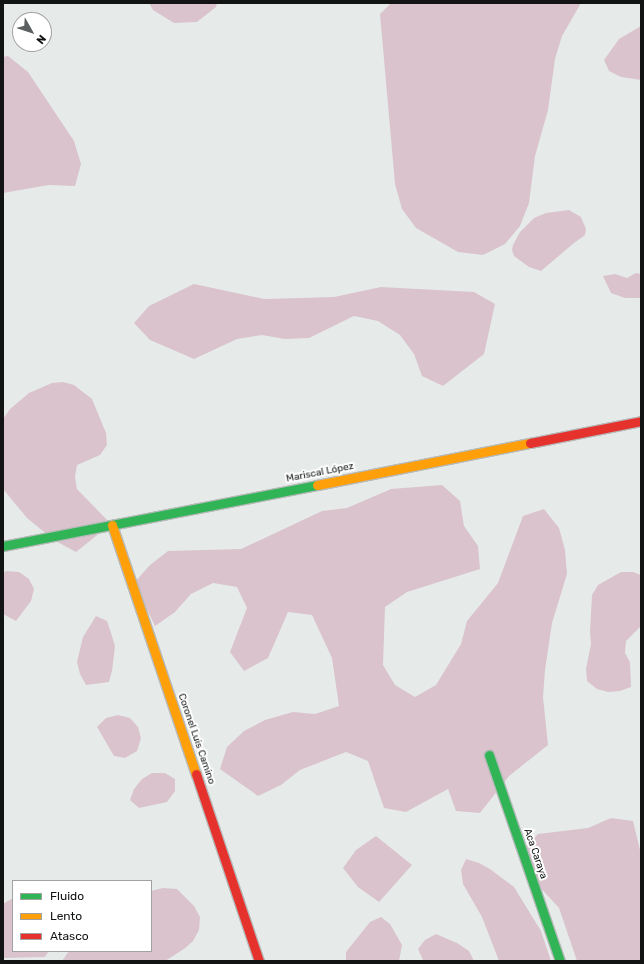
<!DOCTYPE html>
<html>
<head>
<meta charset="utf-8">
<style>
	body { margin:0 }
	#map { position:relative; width:644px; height:964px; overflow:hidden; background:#e6ebea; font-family:Rubik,sans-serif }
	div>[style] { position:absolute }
	.forest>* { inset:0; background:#dac3cc }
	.roads { filter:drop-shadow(1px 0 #b7baba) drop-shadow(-1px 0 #b7baba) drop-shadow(0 1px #b7baba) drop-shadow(0 -1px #b7baba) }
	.fast>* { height:9px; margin:-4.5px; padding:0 4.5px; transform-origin:4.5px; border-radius:4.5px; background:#30b455 }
	.slow>* { height:9px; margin:-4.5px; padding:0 4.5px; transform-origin:4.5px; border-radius:4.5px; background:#ff9f0a }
	.jam>* { height:9px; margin:-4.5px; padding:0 4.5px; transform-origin:4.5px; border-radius:4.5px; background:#e5322d }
	span { translate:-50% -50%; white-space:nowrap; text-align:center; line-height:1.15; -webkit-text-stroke:4px #fff; paint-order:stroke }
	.street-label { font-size:10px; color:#121414 }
	.frame { position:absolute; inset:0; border:4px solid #121414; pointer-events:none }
	.legend { position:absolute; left:12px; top:880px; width:140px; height:72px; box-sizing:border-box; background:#fff; border:1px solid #a0a1a1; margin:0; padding:5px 7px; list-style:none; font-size:12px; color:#121414 }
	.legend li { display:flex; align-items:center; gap:8px; height:20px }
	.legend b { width:20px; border:1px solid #a0a1a1 }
	.north { position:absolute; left:12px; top:12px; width:40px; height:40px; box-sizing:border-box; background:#fff; border:1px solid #a0a1a1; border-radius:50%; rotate:129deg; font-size:11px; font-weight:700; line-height:16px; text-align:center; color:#121414 }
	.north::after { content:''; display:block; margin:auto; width:14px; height:18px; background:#5c5f5f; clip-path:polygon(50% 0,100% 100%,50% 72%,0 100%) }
</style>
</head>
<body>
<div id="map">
	<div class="forest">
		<div style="clip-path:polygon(149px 3px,217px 3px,216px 7px,197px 22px,174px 23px,153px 10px)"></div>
		<div style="clip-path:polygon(391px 3px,581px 3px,562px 36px,555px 59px,548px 110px,535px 156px,529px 203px,520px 226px,505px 244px,483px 255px,458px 252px,416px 228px,402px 209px,395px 184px,380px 14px)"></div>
		<div style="clip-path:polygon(641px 26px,641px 80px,621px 77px,609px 71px,604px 60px,619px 39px)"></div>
		<div style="clip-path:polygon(8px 56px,28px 72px,74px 141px,81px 164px,75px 186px,49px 185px,3px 193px,3px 57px)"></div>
		<div style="clip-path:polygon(569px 210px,581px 217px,586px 229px,585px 235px,574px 243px,541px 271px,529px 267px,514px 256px,512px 250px,513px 245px,520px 232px,534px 218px,546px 213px)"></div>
		<div style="clip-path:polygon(636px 273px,641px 274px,641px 298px,625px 298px,611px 293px,603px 276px,615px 274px,627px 278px)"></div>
		<div style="clip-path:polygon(194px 284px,264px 299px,334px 297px,381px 287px,474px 292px,495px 304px,484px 354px,443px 386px,422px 376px,414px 354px,400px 335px,378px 321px,354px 316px,309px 338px,285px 339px,262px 335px,237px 339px,194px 359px,150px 340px,134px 323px,149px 306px)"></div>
		<div style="clip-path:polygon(63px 382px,74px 385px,92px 399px,106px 433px,107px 445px,100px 455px,77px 465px,75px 477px,77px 489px,111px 524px,76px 552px,54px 540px,27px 518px,3px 489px,3px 419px,10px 409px,29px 393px,52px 383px)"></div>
		<div style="clip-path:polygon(442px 485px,460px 501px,464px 526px,478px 546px,480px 569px,407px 592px,385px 607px,383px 665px,395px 685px,415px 697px,436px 685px,461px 644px,467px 621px,498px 583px,523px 516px,544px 509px,559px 528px,565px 550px,567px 574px,552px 623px,545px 670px,543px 697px,548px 745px,509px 776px,480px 813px,456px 811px,448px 789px,406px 812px,384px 808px,368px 761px,346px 752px,300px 770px,281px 785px,258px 796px,220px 769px,227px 747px,244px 731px,265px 720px,293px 712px,315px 714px,339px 706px,332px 658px,312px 615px,288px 612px,268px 658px,244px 671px,230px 652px,247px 608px,237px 587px,213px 583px,191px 594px,175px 612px,155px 626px,134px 583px,150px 565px,168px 551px,241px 549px,322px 511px,347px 508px,391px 489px)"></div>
		<div style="clip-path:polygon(6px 571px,19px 572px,29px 579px,34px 589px,31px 601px,16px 621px,3px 614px,3px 574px)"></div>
		<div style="clip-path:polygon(621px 572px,633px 572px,641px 575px,641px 626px,626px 641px,625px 653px,630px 662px,631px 687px,620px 691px,608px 692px,597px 689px,587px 681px,586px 669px,591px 644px,590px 632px,592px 595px,598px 585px)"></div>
		<div style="clip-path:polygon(96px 616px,107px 621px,111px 633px,115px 646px,112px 671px,109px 682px,86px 685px,80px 674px,77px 662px,83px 637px)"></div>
		<div style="clip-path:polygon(118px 715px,130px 718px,138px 727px,141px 738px,137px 751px,125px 758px,114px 756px,97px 727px,106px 718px)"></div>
		<div style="clip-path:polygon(152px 773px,165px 773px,175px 779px,175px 791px,167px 802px,139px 808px,130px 800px,134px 789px,142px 779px)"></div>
		<div style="clip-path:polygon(611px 818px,633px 821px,641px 854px,641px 961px,577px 961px,559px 908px,527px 873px,522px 850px,538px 834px,588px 828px)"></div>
		<div style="clip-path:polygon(376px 836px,412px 865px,379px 902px,358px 887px,343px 868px,356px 850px)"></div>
		<div style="clip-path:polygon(466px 859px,479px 863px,490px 869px,514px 887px,541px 931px,551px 961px,499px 961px,482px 917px,463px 884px,461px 870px)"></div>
		<div style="clip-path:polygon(163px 888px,177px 889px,194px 906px,200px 917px,199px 930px,193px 941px,184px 949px,165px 961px,62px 961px,69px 951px,151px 951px,151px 891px)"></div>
		<div style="clip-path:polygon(13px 898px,13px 951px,49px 951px,45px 957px,3px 958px,3px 904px)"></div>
		<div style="clip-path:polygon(381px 917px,390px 924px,402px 945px,399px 961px,346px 961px,346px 952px,370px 922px)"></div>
		<div style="clip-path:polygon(436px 934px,457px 943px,469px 951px,474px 961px,423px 960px,418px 949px,425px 940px)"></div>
	</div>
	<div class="roads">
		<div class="fast">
			<div style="left:3px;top:546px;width:320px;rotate:-11deg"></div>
			<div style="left:489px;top:755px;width:218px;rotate:71deg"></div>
		</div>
		<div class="slow">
			<div style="left:317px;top:485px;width:217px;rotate:-11.2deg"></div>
			<div style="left:112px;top:525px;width:263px;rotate:71.4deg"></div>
		</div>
		<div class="jam">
			<div style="left:530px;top:443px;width:113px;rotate:-11.2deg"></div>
			<div style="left:196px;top:774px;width:197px;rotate:71.4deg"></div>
		</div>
	</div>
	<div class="street-label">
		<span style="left:320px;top:473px;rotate:-11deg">Mariscal López</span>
		<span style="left:196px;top:739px;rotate:71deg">Coronel Luis Camino</span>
		<span style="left:535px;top:854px;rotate:71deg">Aca Caraya</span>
	</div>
	<div class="frame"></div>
	<ul class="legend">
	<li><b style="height:5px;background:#30b455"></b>Fluido</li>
	<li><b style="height:5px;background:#ff9f0a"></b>Lento</li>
	<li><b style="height:5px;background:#e5322d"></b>Atasco</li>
	</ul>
	<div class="north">N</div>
</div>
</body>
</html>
